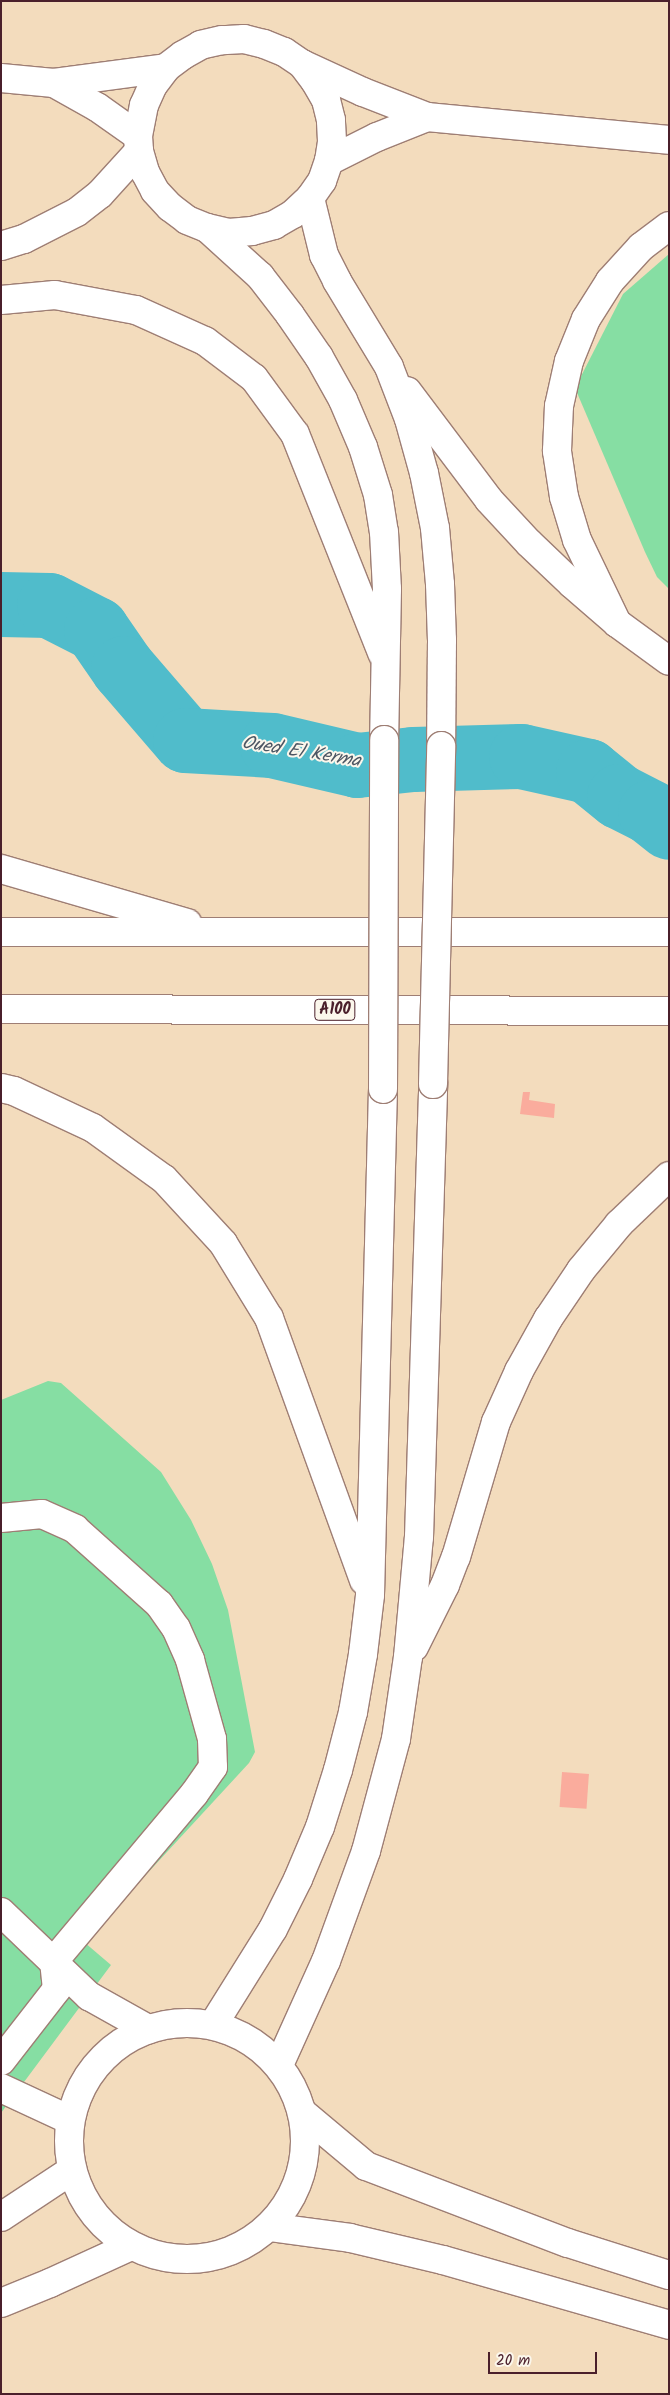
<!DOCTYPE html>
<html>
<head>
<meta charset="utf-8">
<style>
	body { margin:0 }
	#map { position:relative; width:670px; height:2395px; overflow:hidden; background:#f3dcbd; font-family:Kalam,sans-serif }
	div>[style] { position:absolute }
	.green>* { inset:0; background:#86dea3 }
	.river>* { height:65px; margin:-32.5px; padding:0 32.5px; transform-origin:32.5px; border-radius:32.5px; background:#50bccb }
	.building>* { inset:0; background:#faac9d; transform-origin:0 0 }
	.roads { filter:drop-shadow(1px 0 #9e7e74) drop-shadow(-1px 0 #9e7e74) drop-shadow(0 1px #9e7e74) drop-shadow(0 -1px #9e7e74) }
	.minor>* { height:28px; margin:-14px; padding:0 14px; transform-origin:14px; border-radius:14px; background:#fff }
	.major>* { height:28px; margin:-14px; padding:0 14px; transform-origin:14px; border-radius:14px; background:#fff }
	.highway>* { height:28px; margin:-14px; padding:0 14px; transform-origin:14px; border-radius:14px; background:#fff }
	.highway>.ring { margin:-14px; padding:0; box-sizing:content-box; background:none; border:28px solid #fff; border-radius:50% }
	.bridges { filter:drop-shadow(1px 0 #9e7e74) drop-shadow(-1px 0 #9e7e74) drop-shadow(0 1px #9e7e74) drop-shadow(0 -1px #9e7e74) }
	.highway-bridge>* { height:28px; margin:-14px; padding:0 14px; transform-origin:14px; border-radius:14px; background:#fff }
	span { translate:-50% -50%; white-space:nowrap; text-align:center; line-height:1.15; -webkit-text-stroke:4px #fbf7ec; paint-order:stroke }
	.shield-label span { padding:1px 4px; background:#fbf7ec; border:1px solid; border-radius:4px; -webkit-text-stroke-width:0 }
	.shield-label { font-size:16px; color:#4a1f2b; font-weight:700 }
	.water-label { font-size:19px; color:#4c5663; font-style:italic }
	.frame { position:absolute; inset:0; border:2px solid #4a1f2b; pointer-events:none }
	.scale { position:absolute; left:488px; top:2352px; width:109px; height:22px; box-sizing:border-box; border:2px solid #4a1f2b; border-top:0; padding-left:6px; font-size:15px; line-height:18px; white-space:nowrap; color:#4a1f2b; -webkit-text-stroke:4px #fbf7ec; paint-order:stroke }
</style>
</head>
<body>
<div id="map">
	<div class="green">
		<div style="clip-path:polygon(669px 254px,669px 589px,657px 577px,645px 552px,575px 388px,623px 294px)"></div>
		<div style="clip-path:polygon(48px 1381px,61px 1383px,161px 1472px,191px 1520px,212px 1564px,228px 1610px,255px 1752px,249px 1763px,84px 1942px,111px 1965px,1px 2113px,1px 1400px)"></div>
	</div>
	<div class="river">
		<div style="left:1px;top:604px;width:48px;rotate:1.2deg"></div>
		<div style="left:49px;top:605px;width:53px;rotate:27.1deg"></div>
		<div style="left:96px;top:629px;width:47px;rotate:55.3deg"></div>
		<div style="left:123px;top:668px;width:95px;rotate:49.3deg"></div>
		<div style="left:185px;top:740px;width:87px;rotate:3.3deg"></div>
		<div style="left:272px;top:745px;width:87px;rotate:13.2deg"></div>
		<div style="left:357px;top:765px;width:56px;rotate:-6.1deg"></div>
		<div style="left:413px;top:759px;width:108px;rotate:-1.6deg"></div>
		<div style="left:521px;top:756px;width:69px;rotate:12.6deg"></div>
		<div style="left:588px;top:771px;width:40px;rotate:39deg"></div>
		<div style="left:619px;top:796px;width:35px;rotate:27deg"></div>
		<div style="left:650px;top:812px;width:24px;rotate:38deg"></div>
	</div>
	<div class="building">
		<div style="clip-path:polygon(523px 1092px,530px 1092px,529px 1100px,555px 1104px,554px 1118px,520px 1114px)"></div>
		<div style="left:562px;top:1772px;width:27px;height:35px;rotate:4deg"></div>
	</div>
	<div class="roads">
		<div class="minor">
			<div style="left:302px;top:64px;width:67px;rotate:24.7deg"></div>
			<div style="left:363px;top:92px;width:69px;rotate:21.3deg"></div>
			<div style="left:427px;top:117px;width:243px;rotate:5.4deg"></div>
			<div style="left:1px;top:78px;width:53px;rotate:5.4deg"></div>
			<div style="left:54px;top:83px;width:113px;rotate:-7.6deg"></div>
			<div style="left:54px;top:83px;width:49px;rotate:29.2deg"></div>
			<div style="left:97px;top:107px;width:50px;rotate:35.3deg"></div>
			<div style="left:329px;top:161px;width:54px;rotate:-26.6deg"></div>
			<div style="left:377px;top:137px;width:54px;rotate:-21.8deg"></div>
			<div style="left:1px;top:1518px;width:41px;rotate:-5.6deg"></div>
			<div style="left:42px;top:1514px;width:36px;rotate:24deg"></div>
			<div style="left:75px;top:1529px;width:113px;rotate:41.8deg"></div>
			<div style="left:159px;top:1604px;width:29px;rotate:55deg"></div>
			<div style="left:176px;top:1628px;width:35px;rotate:66deg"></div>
			<div style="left:190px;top:1660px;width:82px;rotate:74.4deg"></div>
			<div style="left:212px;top:1739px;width:28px;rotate:88deg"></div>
			<div style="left:213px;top:1767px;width:33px;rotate:125deg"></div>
			<div style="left:194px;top:1794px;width:218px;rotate:130deg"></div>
			<div style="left:54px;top:1961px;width:28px;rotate:84deg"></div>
			<div style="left:57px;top:1989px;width:91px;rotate:127.9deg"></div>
			<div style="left:1px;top:1912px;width:122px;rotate:43.7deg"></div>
			<div style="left:89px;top:1996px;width:68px;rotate:29.2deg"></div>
			<div style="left:1px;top:2088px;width:76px;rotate:24.9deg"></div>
		</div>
		<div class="major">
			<div style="left:1px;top:2217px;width:85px;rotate:-33.5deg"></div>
			<div style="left:1px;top:2303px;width:53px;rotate:-22.2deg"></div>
			<div style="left:50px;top:2283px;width:89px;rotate:-24.6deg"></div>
		</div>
		<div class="highway">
			<div style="left:310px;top:198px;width:59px;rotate:76.2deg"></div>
			<div style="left:324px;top:255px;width:29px;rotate:63deg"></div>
			<div style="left:337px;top:281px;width:100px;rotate:58.8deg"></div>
			<div style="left:389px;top:367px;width:56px;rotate:69deg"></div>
			<div style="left:409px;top:419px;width:56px;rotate:74.5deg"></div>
			<div style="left:424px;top:473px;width:56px;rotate:78.7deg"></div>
			<div style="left:435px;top:528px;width:56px;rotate:84.9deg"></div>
			<div style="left:440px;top:584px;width:56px;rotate:88deg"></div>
			<div style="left:442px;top:640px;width:106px;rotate:90.5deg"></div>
			<div style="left:207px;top:228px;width:23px;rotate:13deg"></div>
			<div style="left:229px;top:233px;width:23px;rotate:-5deg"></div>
			<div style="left:252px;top:231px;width:23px;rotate:-15deg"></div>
			<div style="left:274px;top:225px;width:22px;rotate:-30deg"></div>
			<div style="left:293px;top:214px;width:23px;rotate:-43deg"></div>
			<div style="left:310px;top:198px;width:21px;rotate:-55deg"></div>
			<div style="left:322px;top:181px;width:21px;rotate:-71deg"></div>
			<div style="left:329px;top:161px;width:20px;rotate:-81deg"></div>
			<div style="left:332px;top:141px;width:21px;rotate:-93deg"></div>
			<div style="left:331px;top:120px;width:21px;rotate:-104deg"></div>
			<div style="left:326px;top:100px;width:22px;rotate:-120deg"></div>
			<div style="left:315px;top:81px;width:21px;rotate:-127deg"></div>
			<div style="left:302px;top:64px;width:22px;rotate:-146deg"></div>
			<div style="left:284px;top:52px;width:22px;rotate:-158deg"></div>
			<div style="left:264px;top:44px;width:21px;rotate:-166deg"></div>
			<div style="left:244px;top:39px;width:22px;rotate:177deg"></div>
			<div style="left:222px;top:40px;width:22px;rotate:167deg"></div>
			<div style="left:201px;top:45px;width:21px;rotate:151deg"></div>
			<div style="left:183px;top:55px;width:21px;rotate:143deg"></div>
			<div style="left:166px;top:68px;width:21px;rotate:127deg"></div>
			<div style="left:153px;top:85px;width:22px;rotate:114deg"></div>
			<div style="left:144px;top:105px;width:32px;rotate:101deg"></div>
			<div style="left:138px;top:136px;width:15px;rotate:86deg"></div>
			<div style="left:139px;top:151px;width:22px;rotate:74deg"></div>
			<div style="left:145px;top:172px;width:21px;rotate:62deg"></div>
			<div style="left:155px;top:191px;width:22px;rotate:47deg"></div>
			<div style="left:170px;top:207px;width:21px;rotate:37deg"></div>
			<div style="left:187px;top:220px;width:22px;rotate:22deg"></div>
			<div style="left:207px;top:228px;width:72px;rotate:42.2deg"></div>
			<div style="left:260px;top:276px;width:49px;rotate:52.4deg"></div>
			<div style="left:290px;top:315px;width:51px;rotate:55.4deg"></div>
			<div style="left:319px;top:357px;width:49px;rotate:60.8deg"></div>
			<div style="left:343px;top:400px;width:51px;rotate:66.9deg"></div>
			<div style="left:363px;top:447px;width:50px;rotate:72.6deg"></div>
			<div style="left:378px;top:495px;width:37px;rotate:81deg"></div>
			<div style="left:384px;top:532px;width:57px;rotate:87deg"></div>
			<div style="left:387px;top:589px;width:151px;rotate:91.1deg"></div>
			<div style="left:1px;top:246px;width:24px;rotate:-17deg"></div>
			<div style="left:24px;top:239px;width:59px;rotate:-27deg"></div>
			<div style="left:77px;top:212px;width:29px;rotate:-38deg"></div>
			<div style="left:100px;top:194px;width:58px;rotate:-47.8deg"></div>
			<div style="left:1px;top:300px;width:54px;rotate:-5.3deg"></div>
			<div style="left:55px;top:295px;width:82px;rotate:10.5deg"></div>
			<div style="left:136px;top:310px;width:76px;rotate:24.2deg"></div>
			<div style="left:205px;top:341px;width:61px;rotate:37.1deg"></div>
			<div style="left:254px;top:378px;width:69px;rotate:53.8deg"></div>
			<div style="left:295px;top:434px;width:236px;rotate:68.3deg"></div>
			<div style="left:407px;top:391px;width:136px;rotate:53deg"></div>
			<div style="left:489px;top:500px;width:59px;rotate:47.1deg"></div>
			<div style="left:529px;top:543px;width:59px;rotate:43.6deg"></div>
			<div style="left:572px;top:584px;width:60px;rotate:40.9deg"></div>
			<div style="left:617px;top:623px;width:64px;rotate:36.2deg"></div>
			<div style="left:617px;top:623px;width:92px;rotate:-115.7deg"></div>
			<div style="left:577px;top:540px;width:45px;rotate:-106.8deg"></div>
			<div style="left:564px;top:497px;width:47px;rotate:-98.7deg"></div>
			<div style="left:557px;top:451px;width:45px;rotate:-87.5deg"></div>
			<div style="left:559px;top:406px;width:46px;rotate:-77.5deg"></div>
			<div style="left:569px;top:361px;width:45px;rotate:-68deg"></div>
			<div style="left:586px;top:319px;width:45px;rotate:-57.7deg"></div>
			<div style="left:610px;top:281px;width:46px;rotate:-47.6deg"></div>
			<div style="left:641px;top:247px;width:35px;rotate:-37deg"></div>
			<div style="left:1px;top:869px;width:194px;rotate:16.2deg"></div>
			<div style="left:1px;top:932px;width:668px"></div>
			<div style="left:1px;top:1009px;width:668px;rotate:0.17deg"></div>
			<div style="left:1px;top:1088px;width:13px;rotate:13deg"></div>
			<div style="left:14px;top:1091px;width:87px;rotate:25.1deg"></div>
			<div style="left:93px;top:1128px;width:87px;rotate:35.7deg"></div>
			<div style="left:164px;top:1179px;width:87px;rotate:47.3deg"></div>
			<div style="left:223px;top:1243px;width:88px;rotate:58.5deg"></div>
			<div style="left:269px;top:1318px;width:279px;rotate:70.1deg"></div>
			<div style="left:414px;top:1647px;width:69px;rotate:-63.4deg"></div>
			<div style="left:445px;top:1585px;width:30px;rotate:-69deg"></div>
			<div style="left:456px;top:1557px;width:141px;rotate:-73.5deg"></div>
			<div style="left:496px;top:1422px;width:56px;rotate:-65.7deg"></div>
			<div style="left:519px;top:1371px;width:60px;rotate:-60.9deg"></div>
			<div style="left:548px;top:1319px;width:59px;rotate:-56deg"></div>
			<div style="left:581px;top:1270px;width:60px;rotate:-50.4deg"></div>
			<div style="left:619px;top:1224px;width:69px;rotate:-43.8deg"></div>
			<div class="ring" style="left:69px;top:2023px;width:208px;height:208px"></div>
			<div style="left:213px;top:2025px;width:113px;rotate:-58deg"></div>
			<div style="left:273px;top:1929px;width:56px;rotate:-63.4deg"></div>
			<div style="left:298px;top:1879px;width:56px;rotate:-67.1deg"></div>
			<div style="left:320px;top:1827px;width:60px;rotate:-72.5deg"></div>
			<div style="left:338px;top:1770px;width:60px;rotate:-75.5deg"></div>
			<div style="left:353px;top:1712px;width:59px;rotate:-80.2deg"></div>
			<div style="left:363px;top:1654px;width:59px;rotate:-83.2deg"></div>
			<div style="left:370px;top:1595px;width:506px;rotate:-88.53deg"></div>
			<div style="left:279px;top:2065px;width:114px;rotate:-65.7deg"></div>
			<div style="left:326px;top:1961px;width:117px;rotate:-70deg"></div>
			<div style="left:366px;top:1851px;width:116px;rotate:-75deg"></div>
			<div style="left:396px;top:1739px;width:83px;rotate:-81.7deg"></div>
			<div style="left:408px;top:1657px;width:121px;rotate:-84.8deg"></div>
			<div style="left:419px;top:1537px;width:453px;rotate:-88.2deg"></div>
			<div style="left:304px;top:2114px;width:81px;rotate:40deg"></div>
			<div style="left:366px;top:2166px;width:216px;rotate:20.9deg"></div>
			<div style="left:568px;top:2243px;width:106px;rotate:17.6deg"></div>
			<div style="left:269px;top:2227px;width:82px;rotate:7.7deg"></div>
			<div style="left:350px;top:2238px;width:96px;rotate:13.3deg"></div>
			<div style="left:443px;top:2260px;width:235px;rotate:16deg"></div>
		</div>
	</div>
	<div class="bridges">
		<div class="highway-bridge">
			<div style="left:433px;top:1084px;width:338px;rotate:-88.6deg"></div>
			<div style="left:383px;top:1089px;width:349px;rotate:-89.8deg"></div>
		</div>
	</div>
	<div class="shield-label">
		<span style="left:335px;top:1010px">A100</span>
	</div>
	<div class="water-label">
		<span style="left:301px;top:753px;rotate:9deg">Oued El Kerma</span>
	</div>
	<div class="frame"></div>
	<div class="scale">20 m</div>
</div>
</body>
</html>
